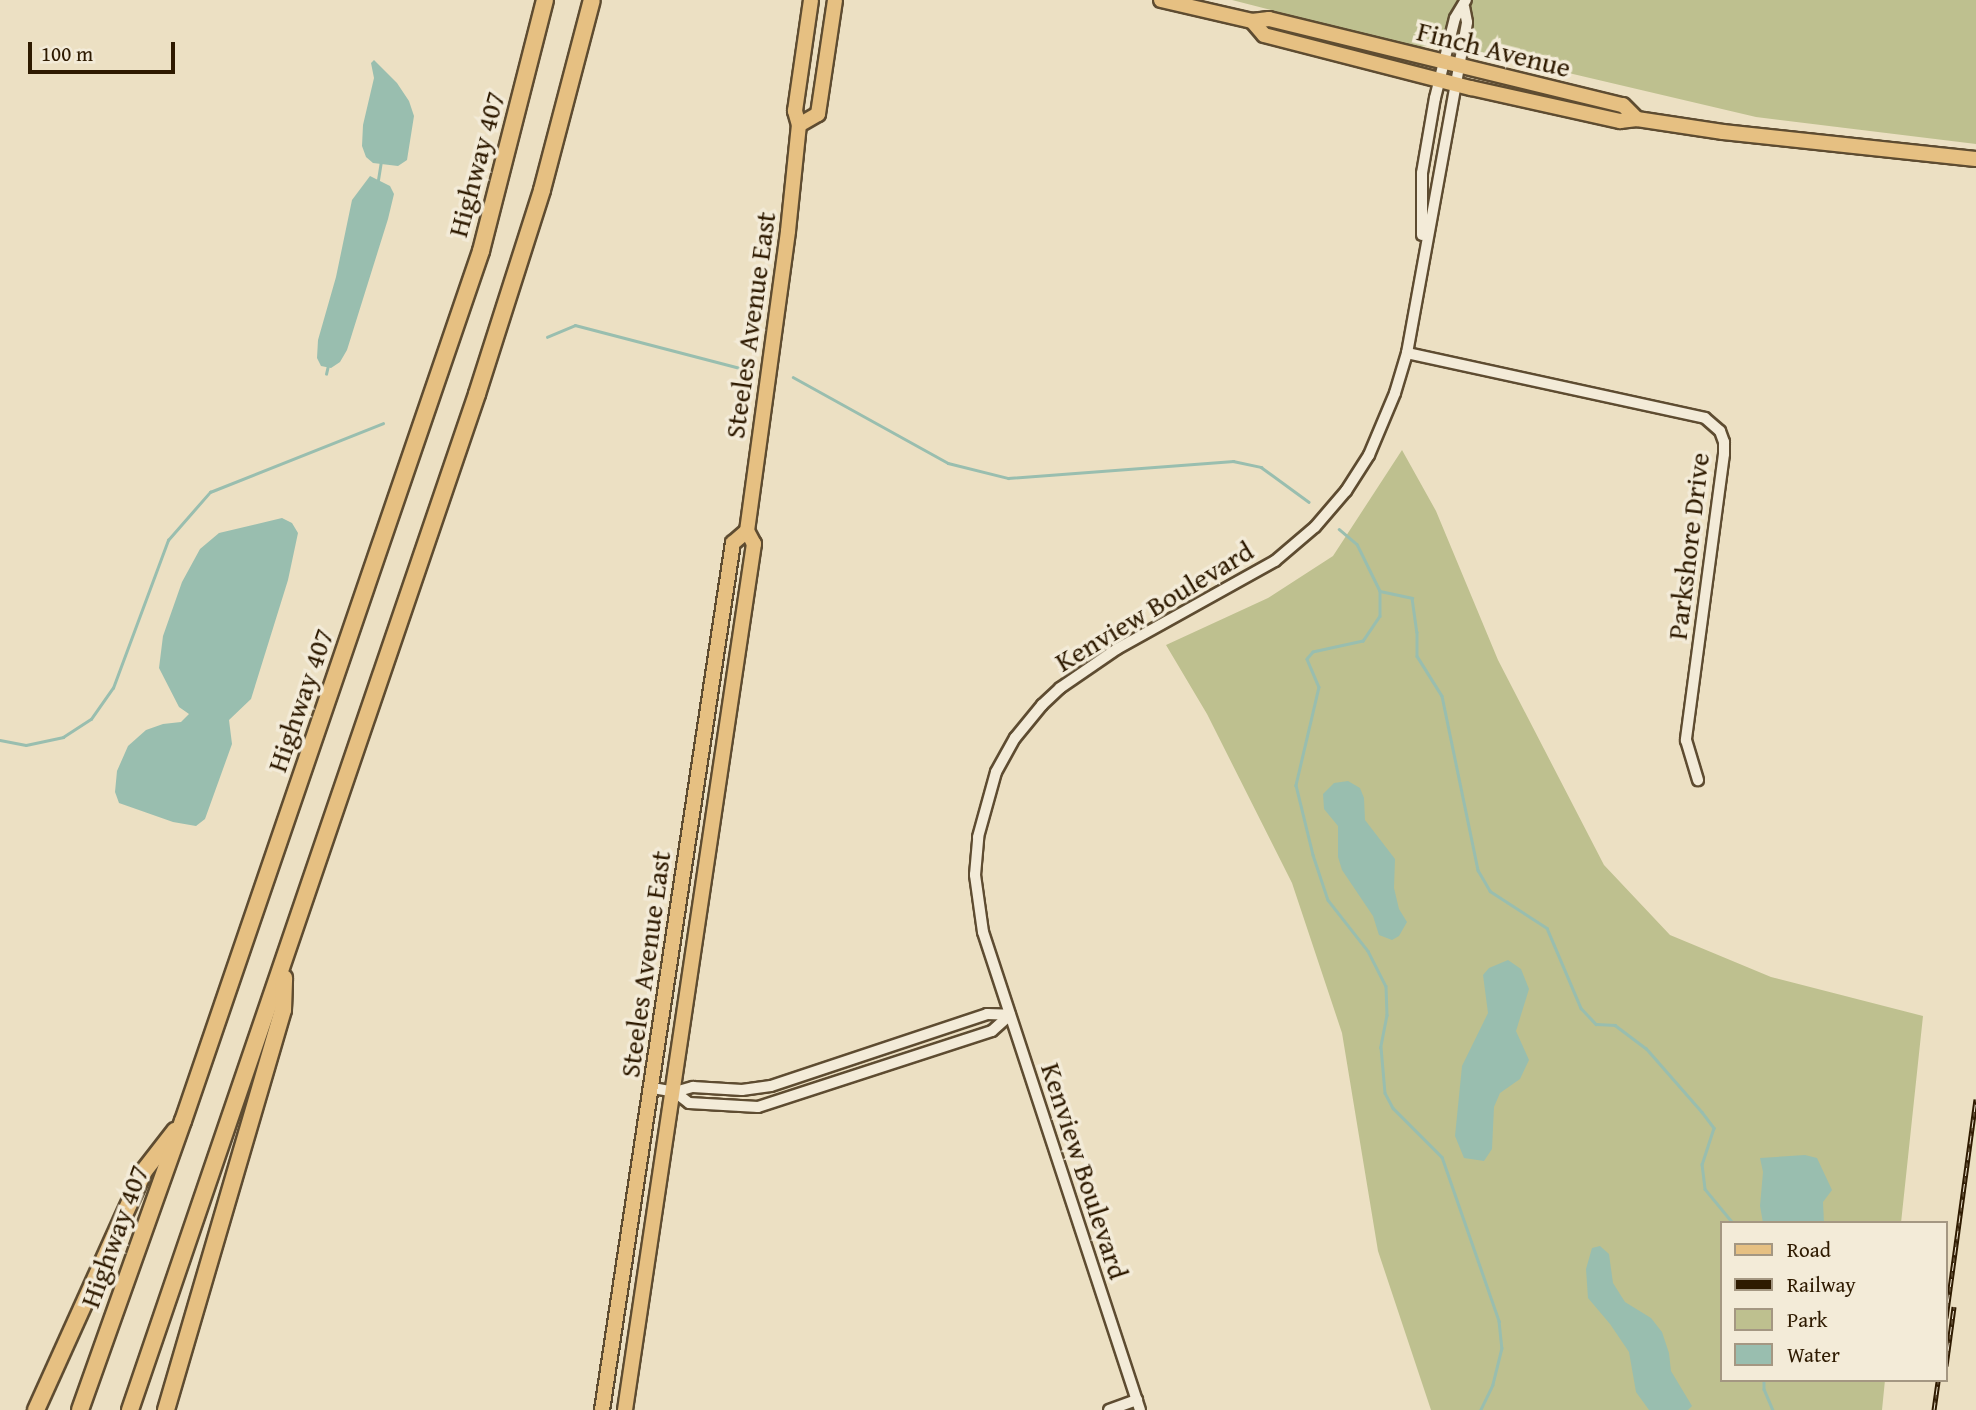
<!DOCTYPE html>
<html>
<head>
<meta charset="utf-8">
<style>
	body { margin:0 }
	#map { position:relative; width:1976px; height:1410px; overflow:hidden; background:#ece0c3; font-family:"Gentium Book Plus",serif }
	div>[style] { position:absolute }
	.green>* { inset:0; background:#bec08f }
	.water>* { inset:0; background:#99beaf }
	.stream>* { height:2.5px; margin:-1.25px; padding:0 1.25px; transform-origin:1.25px; border-radius:1.25px; background:#99beaf }
	.roads { filter:drop-shadow(2px 0 #5e4c31) drop-shadow(-2px 0 #5e4c31) drop-shadow(0 2px #5e4c31) drop-shadow(0 -2px #5e4c31) }
	.minor>* { height:10px; margin:-5px; padding:0 5px; transform-origin:5px; border-radius:5px; background:#f3ebd8 }
	.major>* { height:14px; margin:-7px; padding:0 7px; transform-origin:7px; border-radius:7px; background:#e6c082 }
	.highway>* { height:16px; margin:-8px; padding:0 8px; transform-origin:8px; border-radius:8px; background:#e6c082 }
	.rail>* { height:5px; margin-top:-2.5px; transform-origin:0; background:repeating-linear-gradient(90deg,#f3ebd8 0 8px,#2e1a00 0 16px); box-sizing:border-box; border-block:2px solid #2e1a00 }
	span { translate:-50% -50%; white-space:nowrap; text-align:center; line-height:1.15; -webkit-text-stroke:7px #f3ebd8; paint-order:stroke }
	.street-label { font-size:28px; color:#2e1a00 }
	.legend { position:absolute; left:1720px; top:1221px; width:228px; height:161px; box-sizing:border-box; background:#f3ebd8; border:2px solid #a49782; margin:0; padding:9px 12px; list-style:none; font-size:21px; color:#2e1a00 }
	.legend li { display:flex; align-items:center; gap:14px; height:35px }
	.legend b { width:35px; border:2px solid #a49782 }
	.scale { position:absolute; left:28px; top:42px; width:147px; height:32px; box-sizing:border-box; border:4px solid #2e1a00; border-top:0; padding-left:9px; font-size:21px; line-height:24px; white-space:nowrap; color:#2e1a00; -webkit-text-stroke:5px #f3ebd8; paint-order:stroke }
</style>
</head>
<body>
<div id="map">
	<div class="green">
		<div style="clip-path:polygon(1232px 0,1976px 0,1976px 144px,1756px 117px,1437px 42px,1418px 48px)"></div>
		<div style="clip-path:polygon(1402px 450px,1436px 511px,1498px 660px,1604px 865px,1670px 935px,1771px 977px,1923px 1016px,1901px 1223px,1722px 1223px,1722px 1380px,1885px 1380px,1882px 1410px,1431px 1410px,1378px 1251px,1342px 1033px,1292px 883px,1207px 714px,1166px 645px,1268px 598px,1333px 556px)"></div>
	</div>
	<div class="water">
		<div style="clip-path:polygon(374px 60px,397px 83px,409px 101px,414px 116px,407px 160px,398px 166px,373px 163px,366px 157px,362px 146px,363px 125px,374px 78px,371px 63px)"></div>
		<div style="clip-path:polygon(370px 176px,390px 186px,394px 194px,388px 219px,347px 350px,340px 362px,331px 368px,321px 366px,317px 358px,318px 340px,336px 277px,352px 200px)"></div>
		<div style="clip-path:polygon(282px 518px,292px 523px,298px 533px,288px 580px,251px 699px,229px 720px,232px 744px,205px 819px,196px 826px,173px 822px,119px 803px,115px 792px,117px 771px,128px 746px,146px 730px,163px 724px,181px 722px,189px 714px,179px 707px,159px 668px,163px 636px,182px 582px,200px 549px,219px 533px)"></div>
		<div style="clip-path:polygon(1348px 781px,1360px 788px,1364px 798px,1365px 820px,1395px 859px,1394px 888px,1399px 909px,1407px 922px,1399px 936px,1392px 940px,1379px 935px,1373px 916px,1342px 870px,1338px 857px,1338px 826px,1324px 809px,1323px 794px,1334px 783px)"></div>
		<div style="clip-path:polygon(1508px 960px,1521px 969px,1529px 989px,1516px 1031px,1529px 1060px,1520px 1079px,1500px 1093px,1494px 1107px,1492px 1149px,1484px 1161px,1464px 1158px,1455px 1136px,1462px 1066px,1488px 1013px,1483px 975px,1489px 968px)"></div>
		<div style="clip-path:polygon(1805px 1155px,1817px 1158px,1832px 1190px,1823px 1202px,1824px 1223px,1763px 1223px,1760px 1206px,1763px 1172px,1760px 1158px)"></div>
		<div style="clip-path:polygon(1600px 1246px,1609px 1254px,1613px 1283px,1625px 1302px,1651px 1318px,1662px 1332px,1669px 1353px,1671px 1371px,1692px 1406px,1688px 1410px,1649px 1410px,1636px 1392px,1629px 1352px,1610px 1324px,1588px 1298px,1586px 1269px,1592px 1248px)"></div>
	</div>
	<div class="stream">
		<div style="left:378px;top:180px;width:18px;rotate:-81deg"></div>
		<div style="left:547px;top:337px;width:30px;rotate:-23deg"></div>
		<div style="left:575px;top:325px;width:171px;rotate:14.6deg"></div>
		<div style="left:326px;top:374px;width:9px;rotate:-77deg"></div>
		<div style="left:793px;top:377px;width:177px;rotate:29deg"></div>
		<div style="left:948px;top:463px;width:62px;rotate:14deg"></div>
		<div style="left:1008px;top:478px;width:226px;rotate:-4.3deg"></div>
		<div style="left:1233px;top:461px;width:29px;rotate:12deg"></div>
		<div style="left:1261px;top:467px;width:59px;rotate:36.1deg"></div>
		<div style="left:1339px;top:529px;width:23px;rotate:40deg"></div>
		<div style="left:1357px;top:544px;width:52px;rotate:63.9deg"></div>
		<div style="left:1380px;top:591px;width:25px;rotate:90deg"></div>
		<div style="left:1380px;top:616px;width:30px;rotate:124deg"></div>
		<div style="left:1363px;top:641px;width:51px;rotate:167.6deg"></div>
		<div style="left:1313px;top:652px;width:9px;rotate:131deg"></div>
		<div style="left:1307px;top:659px;width:30px;rotate:67deg"></div>
		<div style="left:1319px;top:687px;width:101px;rotate:103.2deg"></div>
		<div style="left:1296px;top:785px;width:72px;rotate:76.3deg"></div>
		<div style="left:1313px;top:855px;width:47px;rotate:71.6deg"></div>
		<div style="left:1328px;top:900px;width:65px;rotate:51.9deg"></div>
		<div style="left:1368px;top:951px;width:39px;rotate:63deg"></div>
		<div style="left:1386px;top:986px;width:29px;rotate:88deg"></div>
		<div style="left:1387px;top:1015px;width:33px;rotate:101deg"></div>
		<div style="left:1381px;top:1047px;width:46px;rotate:85deg"></div>
		<div style="left:1385px;top:1093px;width:17px;rotate:62deg"></div>
		<div style="left:1393px;top:1108px;width:69px;rotate:45deg"></div>
		<div style="left:1442px;top:1157px;width:174px;rotate:70.8deg"></div>
		<div style="left:1499px;top:1321px;width:27px;rotate:84deg"></div>
		<div style="left:1502px;top:1348px;width:38px;rotate:104deg"></div>
		<div style="left:1493px;top:1385px;width:28px;rotate:116deg"></div>
		<div style="left:1380px;top:591px;width:33px;rotate:12deg"></div>
		<div style="left:1412px;top:598px;width:34px;rotate:82deg"></div>
		<div style="left:1417px;top:632px;width:24px;rotate:90deg"></div>
		<div style="left:1417px;top:656px;width:47px;rotate:58deg"></div>
		<div style="left:1442px;top:696px;width:178px;rotate:78.3deg"></div>
		<div style="left:1478px;top:870px;width:24px;rotate:60deg"></div>
		<div style="left:1490px;top:891px;width:68px;rotate:33deg"></div>
		<div style="left:1547px;top:928px;width:87px;rotate:67deg"></div>
		<div style="left:1581px;top:1008px;width:22px;rotate:47deg"></div>
		<div style="left:1596px;top:1024px;width:19px;rotate:3deg"></div>
		<div style="left:1615px;top:1025px;width:39px;rotate:37deg"></div>
		<div style="left:1646px;top:1048px;width:85px;rotate:48.8deg"></div>
		<div style="left:1702px;top:1112px;width:20px;rotate:53deg"></div>
		<div style="left:1714px;top:1128px;width:38px;rotate:108deg"></div>
		<div style="left:1702px;top:1164px;width:25px;rotate:83deg"></div>
		<div style="left:1705px;top:1189px;width:44px;rotate:50.5deg"></div>
		<div style="left:0;top:740px;width:26px;rotate:11deg"></div>
		<div style="left:26px;top:745px;width:38px;rotate:-12deg"></div>
		<div style="left:63px;top:737px;width:33px;rotate:-33deg"></div>
		<div style="left:91px;top:719px;width:38px;rotate:-55deg"></div>
		<div style="left:113px;top:688px;width:158px;rotate:-69.6deg"></div>
		<div style="left:168px;top:540px;width:64px;rotate:-48.8deg"></div>
		<div style="left:210px;top:492px;width:186px;rotate:-21.7deg"></div>
		<div style="left:1764px;top:1380px;width:9px;rotate:90deg"></div>
		<div style="left:1764px;top:1389px;width:23px;rotate:67deg"></div>
	</div>
	<div class="roads">
		<div class="minor">
			<div style="left:1422px;top:235px;width:62px;rotate:-90deg"></div>
			<div style="left:1422px;top:173px;width:76px;rotate:-80.2deg"></div>
			<div style="left:1435px;top:98px;width:82px;rotate:-76deg"></div>
			<div style="left:1455px;top:18px;width:21px;rotate:-59deg"></div>
			<div style="left:1407px;top:353px;width:305px;rotate:12.3deg"></div>
			<div style="left:1705px;top:418px;width:20px;rotate:41deg"></div>
			<div style="left:1720px;top:431px;width:12px;rotate:70deg"></div>
			<div style="left:1724px;top:442px;width:12px;rotate:90deg"></div>
			<div style="left:1724px;top:454px;width:289px;rotate:97.6deg"></div>
			<div style="left:1686px;top:740px;width:42px;rotate:73.3deg"></div>
			<div style="left:653px;top:1088px;width:22px;rotate:10deg"></div>
			<div style="left:675px;top:1092px;width:19px;rotate:-16deg"></div>
			<div style="left:693px;top:1087px;width:49px;rotate:3.5deg"></div>
			<div style="left:742px;top:1090px;width:29px;rotate:-8deg"></div>
			<div style="left:771px;top:1086px;width:228px;rotate:-18.4deg"></div>
			<div style="left:987px;top:1014px;width:23px;rotate:2deg"></div>
			<div style="left:675px;top:1092px;width:18px;rotate:38deg"></div>
			<div style="left:689px;top:1103px;width:69px;rotate:3.3deg"></div>
			<div style="left:758px;top:1107px;width:246px;rotate:-18deg"></div>
			<div style="left:992px;top:1031px;width:24px;rotate:-42deg"></div>
			<div style="left:1109px;top:1410px;width:30px;rotate:-20deg"></div>
			<div style="left:1140px;top:1410px;width:503px;rotate:-108.18deg"></div>
			<div style="left:983px;top:932px;width:58px;rotate:-98deg"></div>
			<div style="left:975px;top:875px;width:38px;rotate:-85deg"></div>
			<div style="left:978px;top:837px;width:67px;rotate:-74.5deg"></div>
			<div style="left:996px;top:772px;width:39px;rotate:-61deg"></div>
			<div style="left:1015px;top:738px;width:43px;rotate:-50.7deg"></div>
			<div style="left:1042px;top:705px;width:25px;rotate:-43deg"></div>
			<div style="left:1060px;top:688px;width:69px;rotate:-34.4deg"></div>
			<div style="left:1117px;top:649px;width:181px;rotate:-29.1deg"></div>
			<div style="left:1275px;top:561px;width:52px;rotate:-40.4deg"></div>
			<div style="left:1315px;top:527px;width:48px;rotate:-49.3deg"></div>
			<div style="left:1346px;top:491px;width:43px;rotate:-57.4deg"></div>
			<div style="left:1369px;top:455px;width:67px;rotate:-67.2deg"></div>
			<div style="left:1395px;top:393px;width:42px;rotate:-73.3deg"></div>
			<div style="left:1407px;top:353px;width:336px;rotate:-79.7deg"></div>
			<div style="left:1467px;top:22px;width:15px;rotate:-101deg"></div>
		</div>
		<div class="major">
			<div style="left:1161px;top:0;width:93px;rotate:13deg"></div>
			<div style="left:1252px;top:21px;width:17px;rotate:-7deg"></div>
			<div style="left:1269px;top:19px;width:364px;rotate:13.7deg"></div>
			<div style="left:1623px;top:105px;width:20px;rotate:45deg"></div>
			<div style="left:1252px;top:21px;width:18px;rotate:49deg"></div>
			<div style="left:1264px;top:35px;width:214px;rotate:14.4deg"></div>
			<div style="left:1471px;top:88px;width:153px;rotate:12.5deg"></div>
			<div style="left:1620px;top:121px;width:17px;rotate:-7deg"></div>
			<div style="left:1637px;top:119px;width:87px;rotate:8.6deg"></div>
			<div style="left:1723px;top:132px;width:254px;rotate:6.1deg"></div>
			<div style="left:799px;top:125px;width:22px;rotate:-30deg"></div>
			<div style="left:818px;top:114px;width:115px;rotate:-81.5deg"></div>
			<div style="left:602px;top:1410px;width:877px;rotate:-81.41deg"></div>
			<div style="left:733px;top:543px;width:18px;rotate:-41deg"></div>
			<div style="left:625px;top:1410px;width:876px;rotate:-81.53deg"></div>
			<div style="left:754px;top:544px;width:15px;rotate:-118deg"></div>
			<div style="left:747px;top:531px;width:303px;rotate:-82.2deg"></div>
			<div style="left:788px;top:231px;width:107px;rotate:-84.1deg"></div>
			<div style="left:799px;top:125px;width:15px;rotate:-106deg"></div>
			<div style="left:795px;top:111px;width:112px;rotate:-81.8deg"></div>
		</div>
		<div class="highway">
			<div style="left:36px;top:1410px;width:262px;rotate:-65.7deg"></div>
			<div style="left:144px;top:1171px;width:51px;rotate:-52.2deg"></div>
			<div style="left:80px;top:1410px;width:307px;rotate:-70.4deg"></div>
			<div style="left:183px;top:1121px;width:920px;rotate:-71.09deg"></div>
			<div style="left:481px;top:251px;width:259px;rotate:-75.7deg"></div>
			<div style="left:130px;top:1410px;width:1074px;rotate:-71.14deg"></div>
			<div style="left:477px;top:394px;width:214px;rotate:-72.3deg"></div>
			<div style="left:542px;top:190px;width:196px;rotate:-75.3deg"></div>
			<div style="left:166px;top:1410px;width:417px;rotate:-73.7deg"></div>
			<div style="left:283px;top:1010px;width:32px;rotate:-88deg"></div>
		</div>
	</div>
	<div class="rail">
		<div style="left:1946px;top:1318px;width:221px;rotate:-82.2deg"></div>
		<div style="left:1946px;top:1366px;width:60px;rotate:-82.3deg"></div>
		<div style="left:1934px;top:1410px;width:30px;rotate:-82deg"></div>
	</div>
	<div class="street-label">
		<span style="left:1494px;top:49px;rotate:14deg">Finch Avenue</span>
		<span style="left:476px;top:164px;rotate:-75deg">Highway 407</span>
		<span style="left:750px;top:325px;rotate:-82deg">Steeles Avenue East</span>
		<span style="left:1688px;top:546px;rotate:-83deg">Parkshore Drive</span>
		<span style="left:1154px;top:606px;rotate:-31deg">Kenview Boulevard</span>
		<span style="left:300px;top:700px;rotate:-71deg">Highway 407</span>
		<span style="left:645px;top:964px;rotate:-82deg">Steeles Avenue East</span>
		<span style="left:1085px;top:1171px;rotate:72deg">Kenview Boulevard</span>
		<span style="left:114px;top:1236px;rotate:-70deg">Highway 407</span>
	</div>
	<ul class="legend">
	<li><b style="height:9px;background:#e6c082"></b>Road</li>
	<li><b style="height:9px;background:#2e1a00"></b>Railway</li>
	<li><b style="height:19px;background:#bec08f"></b>Park</li>
	<li><b style="height:19px;background:#99beaf"></b>Water</li>
	</ul>
	<div class="scale">100 m</div>
</div>
</body>
</html>
